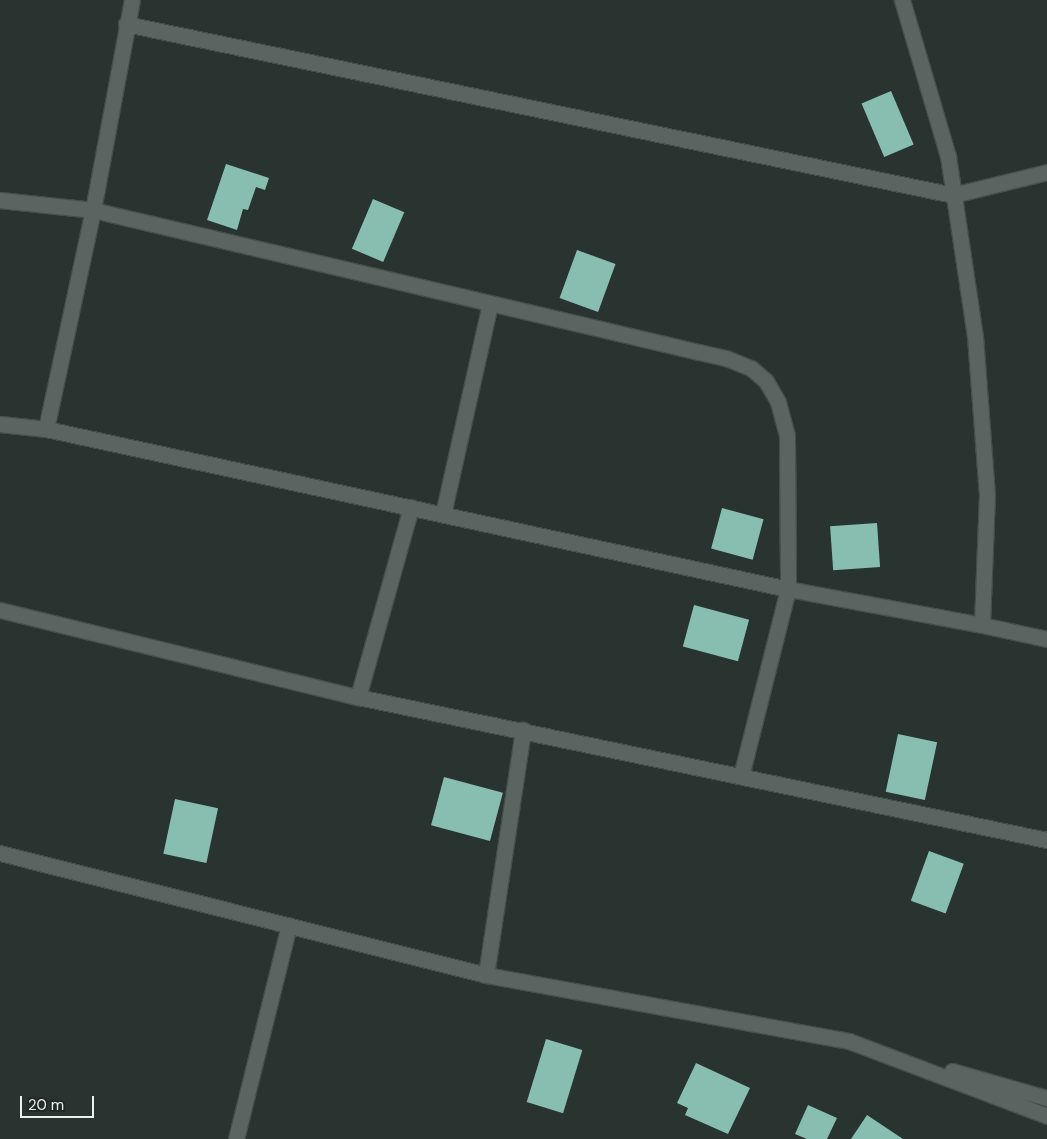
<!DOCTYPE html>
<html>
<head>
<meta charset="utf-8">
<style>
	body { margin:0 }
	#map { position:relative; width:1047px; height:1139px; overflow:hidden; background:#293330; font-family:"DM Sans",sans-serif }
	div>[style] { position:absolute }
	.building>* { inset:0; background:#88beb0; transform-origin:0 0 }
	.roads { filter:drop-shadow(1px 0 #464e4b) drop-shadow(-1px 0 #464e4b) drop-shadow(0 1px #464e4b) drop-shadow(0 -1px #464e4b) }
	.street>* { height:15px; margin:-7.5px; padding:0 7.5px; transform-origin:7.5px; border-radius:7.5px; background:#5a6562 }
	span { translate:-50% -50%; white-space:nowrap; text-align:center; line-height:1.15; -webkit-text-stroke:5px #202927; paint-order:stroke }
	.scale { position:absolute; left:20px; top:1096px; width:74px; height:22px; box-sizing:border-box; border:2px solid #e9f0ee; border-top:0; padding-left:6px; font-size:15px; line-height:18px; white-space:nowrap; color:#e9f0ee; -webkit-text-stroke:4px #202927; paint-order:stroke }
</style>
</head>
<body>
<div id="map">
	<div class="building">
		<div style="left:891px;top:91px;width:58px;height:32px;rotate:67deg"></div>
		<div style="clip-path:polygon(226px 164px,269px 178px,265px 190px,256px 187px,248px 210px,243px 209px,237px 230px,207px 220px)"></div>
		<div style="left:373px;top:199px;width:34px;height:54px;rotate:23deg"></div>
		<div style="left:577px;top:250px;width:41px;height:51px;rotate:20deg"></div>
		<div style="left:722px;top:508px;width:43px;height:42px;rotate:15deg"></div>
		<div style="left:877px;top:523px;width:44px;height:47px;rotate:86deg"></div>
		<div style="left:694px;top:605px;width:57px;height:43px;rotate:15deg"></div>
		<div style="left:898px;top:734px;width:40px;height:59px;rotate:12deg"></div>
		<div style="left:444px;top:777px;width:61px;height:50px;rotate:15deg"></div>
		<div style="left:175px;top:799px;width:44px;height:56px;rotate:12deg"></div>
		<div style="left:929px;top:851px;width:37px;height:53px;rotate:20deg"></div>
		<div style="left:546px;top:1039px;width:38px;height:66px;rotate:17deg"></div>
		<div style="clip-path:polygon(696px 1063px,750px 1088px,728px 1134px,685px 1115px,688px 1108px,677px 1103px)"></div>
		<div style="clip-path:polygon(808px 1105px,837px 1118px,827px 1139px,807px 1139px,795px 1134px)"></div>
		<div style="clip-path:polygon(867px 1115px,903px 1139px,851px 1139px)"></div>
	</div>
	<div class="roads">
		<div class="street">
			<div style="left:902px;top:0;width:163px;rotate:73.6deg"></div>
			<div style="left:948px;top:156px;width:182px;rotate:81.5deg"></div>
			<div style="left:975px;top:336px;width:158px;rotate:85.7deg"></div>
			<div style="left:987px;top:494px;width:131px;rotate:92.2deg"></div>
			<div style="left:126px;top:24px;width:844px;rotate:11.68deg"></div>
			<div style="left:953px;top:195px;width:97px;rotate:-13.7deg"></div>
			<div style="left:0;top:200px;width:94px;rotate:6.1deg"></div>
			<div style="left:93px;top:210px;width:622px;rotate:13.19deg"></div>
			<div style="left:699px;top:352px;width:28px;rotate:13deg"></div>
			<div style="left:726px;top:358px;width:27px;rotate:22deg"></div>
			<div style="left:751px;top:368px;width:20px;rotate:41deg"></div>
			<div style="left:766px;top:381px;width:24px;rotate:60deg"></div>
			<div style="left:778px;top:402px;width:34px;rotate:75deg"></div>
			<div style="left:787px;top:435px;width:154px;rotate:89.6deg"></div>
			<div style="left:788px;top:589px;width:193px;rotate:104.1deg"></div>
			<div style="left:0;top:424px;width:46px;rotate:6.2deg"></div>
			<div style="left:46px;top:429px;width:759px;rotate:12.17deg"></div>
			<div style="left:788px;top:589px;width:197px;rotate:10.5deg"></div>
			<div style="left:982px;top:625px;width:66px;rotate:12.2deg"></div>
			<div style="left:46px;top:429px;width:224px;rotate:-77.9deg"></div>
			<div style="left:93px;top:210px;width:214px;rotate:-79.5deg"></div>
			<div style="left:443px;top:514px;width:216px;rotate:-77.4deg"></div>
			<div style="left:0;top:610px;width:368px;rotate:13.7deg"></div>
			<div style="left:358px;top:697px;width:704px;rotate:11.73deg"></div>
			<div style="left:358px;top:697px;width:197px;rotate:-74.4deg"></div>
			<div style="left:0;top:853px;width:501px;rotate:14.09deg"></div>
			<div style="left:486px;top:975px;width:369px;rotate:10.3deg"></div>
			<div style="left:849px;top:1041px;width:212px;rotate:20.7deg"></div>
			<div style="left:486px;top:975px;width:248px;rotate:-81.4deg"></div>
			<div style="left:952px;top:1071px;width:99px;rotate:15.9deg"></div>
			<div style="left:236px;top:1139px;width:220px;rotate:-76.1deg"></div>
		</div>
	</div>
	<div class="scale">20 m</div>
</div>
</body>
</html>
